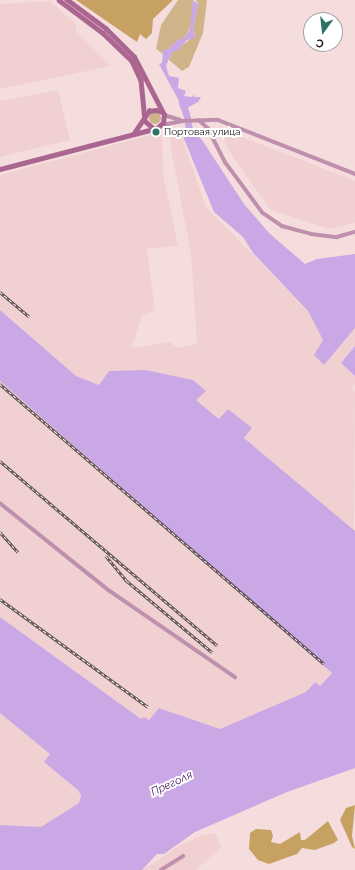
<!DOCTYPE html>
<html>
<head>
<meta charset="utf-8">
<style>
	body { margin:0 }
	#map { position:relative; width:355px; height:870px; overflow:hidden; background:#f5ddde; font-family:Raleway,sans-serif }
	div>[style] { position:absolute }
	.built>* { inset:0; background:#f1d0d2 }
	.green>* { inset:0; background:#cfb489 }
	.round { border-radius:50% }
	.forest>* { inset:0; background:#c7a162 }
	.water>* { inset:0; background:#caa8e6 }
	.river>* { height:7px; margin:-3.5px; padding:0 3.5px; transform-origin:3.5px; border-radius:3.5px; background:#caa8e6 }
	.minor>* { height:3.5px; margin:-1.75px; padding:0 1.75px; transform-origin:1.75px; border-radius:1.75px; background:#bf90ad }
	.tertiary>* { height:4px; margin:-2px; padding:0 2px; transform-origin:2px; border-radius:2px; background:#bf90ad }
	.secondary>* { height:4.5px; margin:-2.25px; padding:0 2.25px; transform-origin:2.25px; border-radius:2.25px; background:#aa6691 }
	.rail>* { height:2.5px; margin-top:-1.25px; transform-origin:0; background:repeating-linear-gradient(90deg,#fff 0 3px,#584c4c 0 6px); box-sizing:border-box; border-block:1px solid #584c4c }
	.dots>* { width:11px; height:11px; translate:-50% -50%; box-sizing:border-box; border:2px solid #fff; border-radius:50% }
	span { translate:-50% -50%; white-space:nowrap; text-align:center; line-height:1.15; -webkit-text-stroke:4px #fff; paint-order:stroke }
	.poi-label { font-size:10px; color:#1f1717 }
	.left { translate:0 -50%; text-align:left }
	.water-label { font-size:11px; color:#41145c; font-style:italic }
	.north { position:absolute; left:303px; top:12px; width:40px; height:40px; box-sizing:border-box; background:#fff; border:1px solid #a5a2a2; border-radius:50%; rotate:195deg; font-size:11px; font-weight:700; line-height:16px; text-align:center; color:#1f1717 }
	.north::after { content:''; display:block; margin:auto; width:14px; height:18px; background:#2f7264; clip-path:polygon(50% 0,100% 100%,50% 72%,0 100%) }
</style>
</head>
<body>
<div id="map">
	<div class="built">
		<div style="clip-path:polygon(50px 1px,76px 24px,76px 31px,111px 66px,0 89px,0 4px)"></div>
		<div style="clip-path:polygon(58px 90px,70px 140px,0 157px,0 101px)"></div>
		<div style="clip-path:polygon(179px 129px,206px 207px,308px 311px,323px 340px,314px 355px,324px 365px,355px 328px,355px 346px,341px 363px,355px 376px,355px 384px,351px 388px,355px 392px,354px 532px,244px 438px,252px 428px,228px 409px,220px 419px,196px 400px,145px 370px,109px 371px,99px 385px,76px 376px,0 310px,0 175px,162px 132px,163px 174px,178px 246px,147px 249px,155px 310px,142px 316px,131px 348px,170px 342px,177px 348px,197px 344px,191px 253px,171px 149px,171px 131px)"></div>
		<div style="clip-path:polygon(222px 129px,355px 181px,355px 223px,329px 229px,271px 210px,234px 159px,221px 136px)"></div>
		<div style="clip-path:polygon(0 381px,332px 672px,320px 686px,315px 682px,306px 692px,220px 729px,160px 708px,149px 720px,141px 719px,0 617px)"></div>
		<div style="clip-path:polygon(0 713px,51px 754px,45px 762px,80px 791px,79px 803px,41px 827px,0 825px)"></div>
		<div style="clip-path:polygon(215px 833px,221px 847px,196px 870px,143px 870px,179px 846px,202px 835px)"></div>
	</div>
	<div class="green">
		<div style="clip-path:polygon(178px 0,193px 0,191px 26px,184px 39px,179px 39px,167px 50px,163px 50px,163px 54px,156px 49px,161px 25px)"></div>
		<div style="clip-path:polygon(196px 0,207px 0,203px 33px,189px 67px,182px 71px,169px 60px,172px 52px,195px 36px,193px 29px,198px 4px)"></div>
		<div class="round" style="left:149px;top:112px;width:12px;height:12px"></div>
	</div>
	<div class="forest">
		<div style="clip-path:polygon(76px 0,173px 0,153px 19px,152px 33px,146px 39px,140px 34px,137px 42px)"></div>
		<div style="clip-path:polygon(355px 805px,352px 836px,355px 849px,352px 847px,340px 820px,346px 808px)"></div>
		<div style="clip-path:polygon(328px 821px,338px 840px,334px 843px,315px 850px,302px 848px,297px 854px,269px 864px,258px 860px,249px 849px,250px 833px,256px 829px,271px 830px,273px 836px,271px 842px,280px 844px,300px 832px,301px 840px,305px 840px)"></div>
	</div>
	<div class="water">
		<div style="clip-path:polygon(193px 0,198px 4px,193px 29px,195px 38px,187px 40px,177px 51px,172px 52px,166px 66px,169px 76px,179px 78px,178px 88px,186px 91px,184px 96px,192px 97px,194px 94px,194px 97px,201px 97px,198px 102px,185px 109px,180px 108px,179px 101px,159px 64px,162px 63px,163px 50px,167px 50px,179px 39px,184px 39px,190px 29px)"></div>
		<div style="clip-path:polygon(189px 129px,202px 140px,244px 204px,269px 233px,305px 264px,317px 259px,355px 254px,355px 328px,324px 365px,314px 355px,323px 340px,308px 311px,253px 253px,243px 237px,214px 212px,182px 134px,183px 130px)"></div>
		<div style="clip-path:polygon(0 310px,76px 376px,99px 385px,109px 371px,145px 370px,193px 380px,206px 391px,196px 400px,219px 419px,228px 409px,252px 428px,244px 438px,355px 531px,355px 768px,287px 792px,195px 832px,164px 854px,157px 854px,142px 870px,0 870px,0 825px,41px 827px,79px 803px,81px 796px,79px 791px,44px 762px,50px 754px,0 713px,0 617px,141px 719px,144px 717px,149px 720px,159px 708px,220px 729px,306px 692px,315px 682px,320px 686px,332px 673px,0 381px)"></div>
		<div style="clip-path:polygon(355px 346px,355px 376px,341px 363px)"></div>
	</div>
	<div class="river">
		<div style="left:182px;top:101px;width:17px;rotate:73deg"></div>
		<div style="left:188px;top:124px;width:5px;rotate:79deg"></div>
	</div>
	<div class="minor">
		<div style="left:199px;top:120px;width:12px;rotate:42deg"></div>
		<div style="left:208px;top:128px;width:39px;rotate:63deg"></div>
		<div style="left:226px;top:163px;width:62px;rotate:53.5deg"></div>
		<div style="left:263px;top:213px;width:23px;rotate:34deg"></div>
		<div style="left:282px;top:226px;width:30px;rotate:15deg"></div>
		<div style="left:311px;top:234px;width:26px;rotate:7deg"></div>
		<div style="left:337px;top:237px;width:19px;rotate:-16deg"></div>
		<div style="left:0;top:503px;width:141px;rotate:38.7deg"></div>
		<div style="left:110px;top:591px;width:152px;rotate:34.5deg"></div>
		<div style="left:161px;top:870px;width:26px;rotate:-32deg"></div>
	</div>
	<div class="tertiary">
		<div style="left:164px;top:115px;width:17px;rotate:17deg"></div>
		<div style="left:162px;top:125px;width:21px;rotate:-11deg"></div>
		<div style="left:183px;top:121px;width:35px;rotate:-2deg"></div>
		<div style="left:218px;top:120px;width:147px;rotate:21.5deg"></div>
	</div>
	<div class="secondary">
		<div style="left:59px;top:0;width:55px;rotate:36.9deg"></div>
		<div style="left:103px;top:33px;width:40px;rotate:44deg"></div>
		<div style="left:132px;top:61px;width:21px;rotate:65deg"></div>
		<div style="left:141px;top:80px;width:41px;rotate:84.4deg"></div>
		<div style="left:145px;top:121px;width:11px;rotate:41deg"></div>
		<div style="left:134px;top:133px;width:27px;rotate:-56deg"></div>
		<div style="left:149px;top:111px;width:7px;rotate:-8deg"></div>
		<div style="left:156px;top:110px;width:6px;rotate:18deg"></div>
		<div style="left:0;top:169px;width:162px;rotate:-14.6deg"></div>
		<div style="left:157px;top:128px;width:8px;rotate:-40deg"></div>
		<div style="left:163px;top:123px;width:8px;rotate:-83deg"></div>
		<div style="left:164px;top:115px;width:65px;rotate:-117.3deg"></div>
		<div style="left:134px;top:57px;width:40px;rotate:-135deg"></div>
		<div style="left:106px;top:29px;width:49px;rotate:-143.4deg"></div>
	</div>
	<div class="rail">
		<div style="left:0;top:292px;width:38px;rotate:40deg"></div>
		<div style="left:0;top:384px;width:428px;rotate:40.8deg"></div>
		<div style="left:0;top:461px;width:285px;rotate:40.3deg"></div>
		<div style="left:0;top:532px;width:27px;rotate:48deg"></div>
		<div style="left:106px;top:556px;width:33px;rotate:50deg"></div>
		<div style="left:127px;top:581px;width:111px;rotate:39.9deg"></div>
		<div style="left:0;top:599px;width:183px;rotate:36.1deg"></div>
	</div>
	<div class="dots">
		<div style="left:156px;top:132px;background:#2f7264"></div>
	</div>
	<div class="poi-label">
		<span class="left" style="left:164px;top:132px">Портовая улица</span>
	</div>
	<div class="water-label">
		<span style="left:172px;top:784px;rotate:-25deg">Преголя</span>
	</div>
	<div class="north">С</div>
</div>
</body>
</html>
